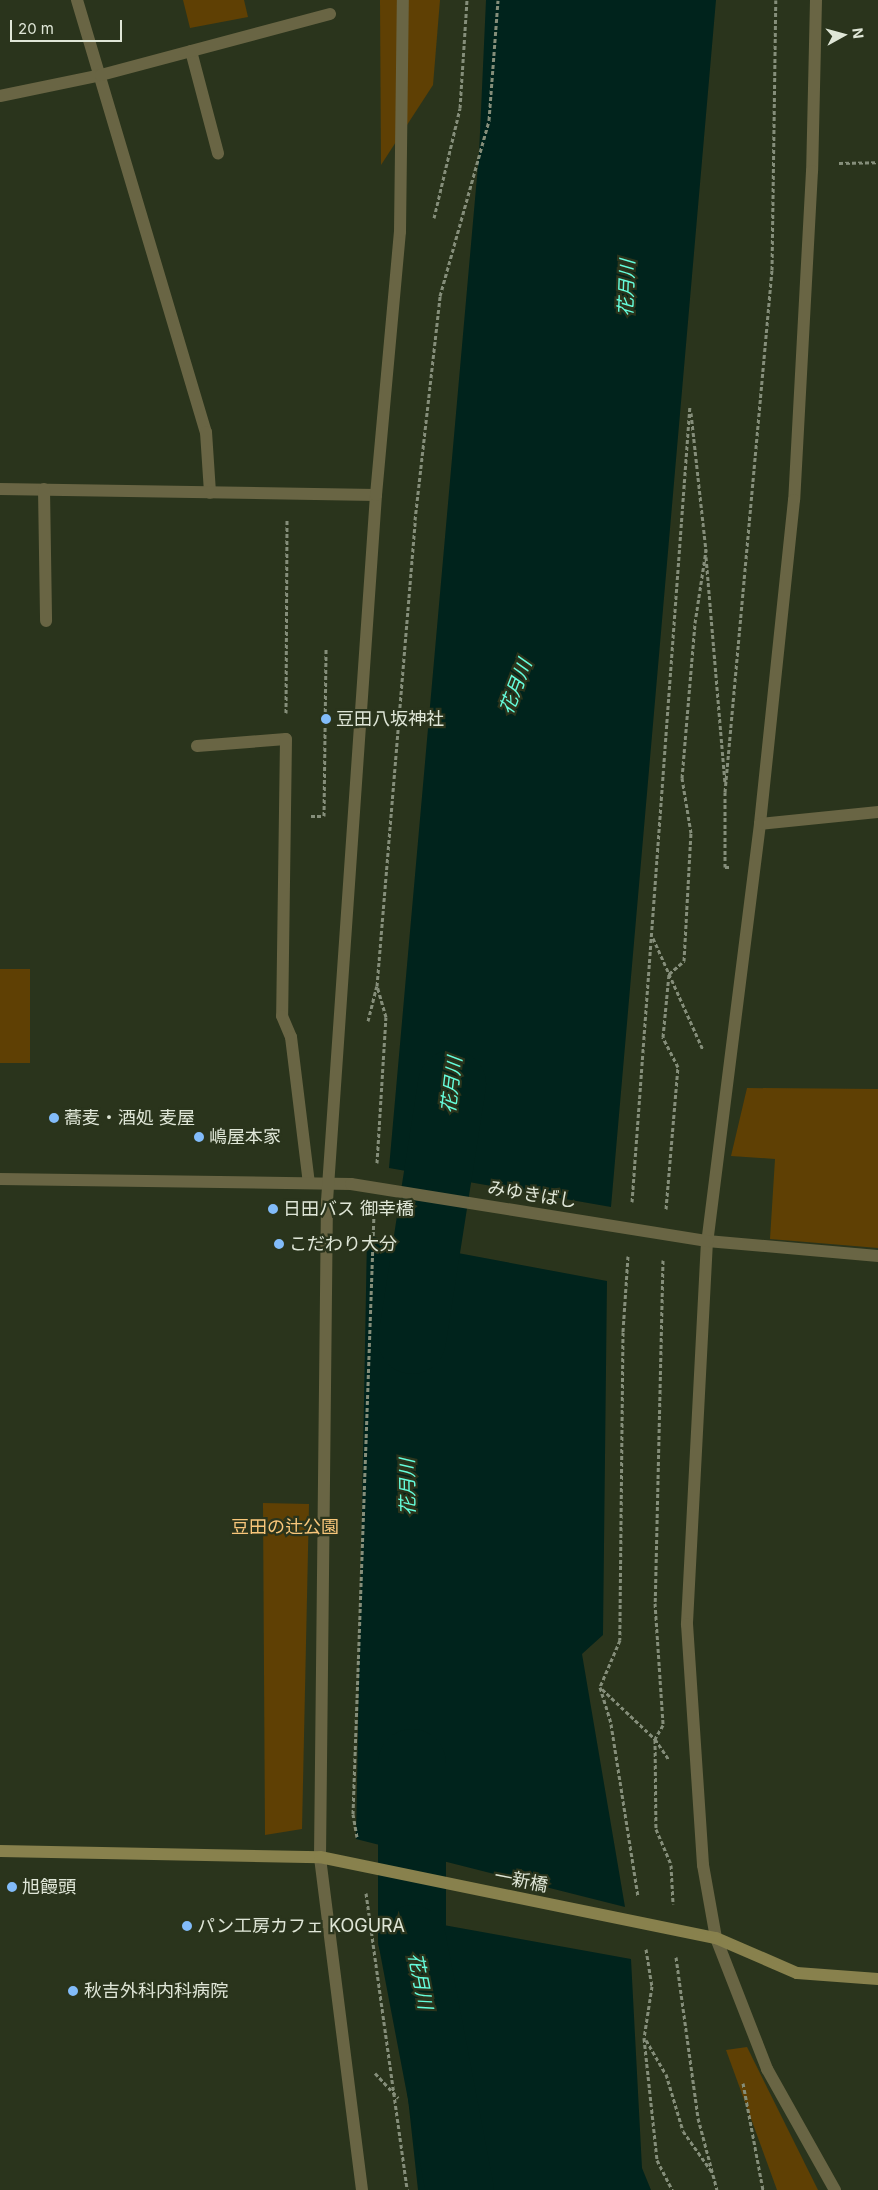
<!DOCTYPE html>
<html>
<head>
<meta charset="utf-8">
<style>
	body { margin:0 }
	#map { position:relative; width:878px; height:2190px; overflow:hidden; background:#2a341c; font-family:Inter,"Noto Sans JP",sans-serif }
	div>[style] { position:absolute }
	.green>* { inset:0; background:#5f4004; transform-origin:0 0 }
	.water>* { inset:0; background:#00231c }
	.river>* { height:68px; margin:-34px; padding:0 34px; transform-origin:34px; border-radius:34px; background:#00231c }
	.path>* { height:3px; margin-top:-1.5px; transform-origin:0; background:repeating-linear-gradient(90deg,#858e7a 0 4px,transparent 0 6.5px) }
	.street>* { height:12px; margin:-6px; padding:0 6px; transform-origin:6px; border-radius:6px; background:#696544 }
	.secondary>* { height:12px; margin:-6px; padding:0 6px; transform-origin:6px; border-radius:6px; background:#88814d }
	.street-bridge>* { height:12px; margin:-6px; padding:0 6px; transform-origin:6px; border-radius:6px; background:#696544 }
	.secondary-bridge>* { height:12px; margin:-6px; padding:0 6px; transform-origin:6px; border-radius:6px; background:#88814d }
	.dots>* { width:14px; height:14px; translate:-50% -50%; box-sizing:border-box; border:2px solid #2a341c; border-radius:50% }
	span { translate:-50% -50%; white-space:nowrap; text-align:center; line-height:1.15; -webkit-text-stroke:4.5px #2a341c; paint-order:stroke }
	.poi-label { font-size:18px; color:#dfe6d7 }
	.left { translate:0 -50%; text-align:left }
	.street-label { font-size:18px; color:#dfe6d7 }
	.park-label { font-size:18px; color:#f8c67a }
	.water-label { font-size:19px; color:#65fddc; font-style:italic }
	.north { position:absolute; left:818px; top:10px; width:50px; height:50px; -webkit-text-stroke:4px #2a341c; paint-order:stroke; rotate:83deg; font-size:14px; font-weight:700; line-height:20px; text-align:center; color:#dfe6d7 }
	.north::after { content:''; display:block; margin:auto; width:18px; height:22px; background:#dfe6d7; clip-path:polygon(50% 0,100% 100%,50% 72%,0 100%) }
	.scale { position:absolute; left:10px; top:20px; width:112px; height:22px; box-sizing:border-box; border:2px solid #dfe6d7; border-top:0; padding-left:6px; font-size:15px; line-height:18px; white-space:nowrap; color:#dfe6d7; -webkit-text-stroke:4px #2a341c; paint-order:stroke }
</style>
</head>
<body>
<div id="map">
	<div class="green">
		<div style="clip-path:polygon(183px 0,244px 0,248px 17px,190px 28px)"></div>
		<div style="clip-path:polygon(380px 0,440px 0,433px 85px,381px 165px)"></div>
		<div style="left:0;top:969px;width:30px;height:94px"></div>
		<div style="clip-path:polygon(747px 1088px,878px 1089px,878px 1248px,770px 1239px,775px 1159px,731px 1156px)"></div>
		<div style="clip-path:polygon(263px 1503px,309px 1504px,302px 1829px,265px 1835px)"></div>
		<div style="clip-path:polygon(747px 2047px,818px 2190px,777px 2190px,726px 2050px)"></div>
	</div>
	<div class="water">
		<div style="clip-path:polygon(486px 0,716px 0,611px 1207px,389px 1168px,479px 154px)"></div>
		<div style="clip-path:polygon(367px 1236px,607px 1281px,603px 1635px,582px 1654px,625px 1907px,356px 1839px)"></div>
		<div style="clip-path:polygon(388px 1915px,631px 1959px,642px 2168px,651px 2190px,418px 2190px)"></div>
	</div>
	<div class="river">
		<div style="left:412px;top:1340px;width:259px;rotate:-81.1deg"></div>
		<div style="left:412px;top:1763px;width:176px;rotate:90deg"></div>
		<div style="left:412px;top:1939px;width:256px;rotate:79.2deg"></div>
	</div>
	<div class="path">
		<div style="left:839px;top:163px;width:39px;rotate:-1deg"></div>
		<div style="left:434px;top:218px;width:113px;rotate:-76.7deg"></div>
		<div style="left:460px;top:108px;width:108px;rotate:-86.3deg"></div>
		<div style="left:691px;top:413px;width:139px;rotate:83.8deg"></div>
		<div style="left:706px;top:557px;width:226px;rotate:85.2deg"></div>
		<div style="left:286px;top:713px;width:194px;rotate:-89.7deg"></div>
		<div style="left:311px;top:816px;width:13px"></div>
		<div style="left:324px;top:816px;width:167px;rotate:-89.3deg"></div>
		<div style="left:729px;top:867px;width:4px;rotate:180deg"></div>
		<div style="left:725px;top:867px;width:75px;rotate:-90deg"></div>
		<div style="left:725px;top:792px;width:524px;rotate:-84.86deg"></div>
		<div style="left:772px;top:270px;width:270px;rotate:-89.2deg"></div>
		<div style="left:653px;top:938px;width:123px;rotate:65.9deg"></div>
		<div style="left:368px;top:1021px;width:36px;rotate:-76deg"></div>
		<div style="left:377px;top:1163px;width:146px;rotate:-86.5deg"></div>
		<div style="left:386px;top:1017px;width:32px;rotate:-106deg"></div>
		<div style="left:377px;top:986px;width:468px;rotate:-85.3deg"></div>
		<div style="left:415px;top:520px;width:225px;rotate:-83.6deg"></div>
		<div style="left:440px;top:296px;width:183px;rotate:-74.4deg"></div>
		<div style="left:489px;top:120px;width:120px;rotate:-85.7deg"></div>
		<div style="left:632px;top:1202px;width:799px;rotate:-85.84deg"></div>
		<div style="left:666px;top:1209px;width:143px;rotate:-85.2deg"></div>
		<div style="left:678px;top:1067px;width:34px;rotate:-117deg"></div>
		<div style="left:663px;top:1037px;width:63px;rotate:-84.6deg"></div>
		<div style="left:669px;top:974px;width:20px;rotate:-41deg"></div>
		<div style="left:684px;top:961px;width:128px;rotate:-86.9deg"></div>
		<div style="left:691px;top:833px;width:56px;rotate:-99.3deg"></div>
		<div style="left:682px;top:778px;width:156px;rotate:-85.2deg"></div>
		<div style="left:695px;top:623px;width:74px;rotate:-81.4deg"></div>
		<div style="left:628px;top:1256px;width:76px;rotate:93.8deg"></div>
		<div style="left:623px;top:1332px;width:308px;rotate:90.6deg"></div>
		<div style="left:620px;top:1640px;width:51px;rotate:113.1deg"></div>
		<div style="left:600px;top:1687px;width:39px;rotate:73deg"></div>
		<div style="left:611px;top:1724px;width:174px;rotate:81.1deg"></div>
		<div style="left:663px;top:1260px;width:343px;rotate:91.3deg"></div>
		<div style="left:655px;top:1603px;width:122px;rotate:86.2deg"></div>
		<div style="left:663px;top:1725px;width:16px;rotate:120deg"></div>
		<div style="left:655px;top:1739px;width:90px;rotate:89.4deg"></div>
		<div style="left:656px;top:1829px;width:39px;rotate:67deg"></div>
		<div style="left:671px;top:1865px;width:39px;rotate:87deg"></div>
		<div style="left:602px;top:1689px;width:73px;rotate:43.3deg"></div>
		<div style="left:655px;top:1739px;width:25px;rotate:56deg"></div>
		<div style="left:357px;top:1837px;width:23px;rotate:-100deg"></div>
		<div style="left:353px;top:1814px;width:600px;rotate:-88deg"></div>
		<div style="left:366px;top:1893px;width:300px;rotate:82.1deg"></div>
		<div style="left:646px;top:1949px;width:37px;rotate:81deg"></div>
		<div style="left:652px;top:1986px;width:53px;rotate:98.7deg"></div>
		<div style="left:644px;top:2038px;width:123px;rotate:83.9deg"></div>
		<div style="left:657px;top:2160px;width:34px;rotate:63deg"></div>
		<div style="left:676px;top:1957px;width:162px;rotate:82.2deg"></div>
		<div style="left:698px;top:2118px;width:74px;rotate:75.2deg"></div>
		<div style="left:646px;top:2040px;width:39px;rotate:60deg"></div>
		<div style="left:666px;top:2074px;width:59px;rotate:73.4deg"></div>
		<div style="left:683px;top:2131px;width:50px;rotate:54.7deg"></div>
		<div style="left:375px;top:2073px;width:34px;rotate:47deg"></div>
		<div style="left:743px;top:2083px;width:109px;rotate:79.4deg"></div>
	</div>
	<div class="street">
		<div style="left:77px;top:0;width:451px;rotate:73.4deg"></div>
		<div style="left:206px;top:432px;width:61px;rotate:86.2deg"></div>
		<div style="left:816px;top:0;width:171px;rotate:91.3deg"></div>
		<div style="left:812px;top:171px;width:329px;rotate:93.1deg"></div>
		<div style="left:794px;top:500px;width:326px;rotate:96deg"></div>
		<div style="left:760px;top:824px;width:420px;rotate:97.2deg"></div>
		<div style="left:707px;top:1241px;width:384px;rotate:93deg"></div>
		<div style="left:687px;top:1624px;width:242px;rotate:86.2deg"></div>
		<div style="left:703px;top:1865px;width:74px;rotate:79.9deg"></div>
		<div style="left:716px;top:1938px;width:141px;rotate:68.7deg"></div>
		<div style="left:767px;top:2069px;width:139px;rotate:60.7deg"></div>
		<div style="left:191px;top:51px;width:106px;rotate:75.2deg"></div>
		<div style="left:0;top:96px;width:103px;rotate:-11.7deg"></div>
		<div style="left:101px;top:75px;width:237px;rotate:-14.9deg"></div>
		<div style="left:0;top:489px;width:376px;rotate:0.9deg"></div>
		<div style="left:44px;top:489px;width:132px;rotate:89.1deg"></div>
		<div style="left:197px;top:746px;width:89px;rotate:-4.5deg"></div>
		<div style="left:286px;top:739px;width:277px;rotate:90.8deg"></div>
		<div style="left:282px;top:1016px;width:23px;rotate:67deg"></div>
		<div style="left:291px;top:1037px;width:147px;rotate:83deg"></div>
		<div style="left:760px;top:824px;width:119px;rotate:-5.8deg"></div>
		<div style="left:0;top:1179px;width:351px;rotate:0.8deg"></div>
		<div style="left:707px;top:1241px;width:172px;rotate:5deg"></div>
		<div style="left:362px;top:2190px;width:336px;rotate:-97.2deg"></div>
		<div style="left:320px;top:1857px;width:656px;rotate:-89.39deg"></div>
		<div style="left:327px;top:1201px;width:708px;rotate:-86.03deg"></div>
		<div style="left:376px;top:495px;width:264px;rotate:-84.8deg"></div>
		<div style="left:400px;top:232px;width:232px;rotate:-89.3deg"></div>
	</div>
	<div class="secondary">
		<div style="left:0;top:1851px;width:320px;rotate:1.1deg"></div>
		<div style="left:716px;top:1938px;width:88px;rotate:23.4deg"></div>
		<div style="left:797px;top:1973px;width:81px;rotate:4.2deg"></div>
	</div>
	<div class="street-bridge">
		<div style="left:351px;top:1184px;width:361px;rotate:9.1deg"></div>
	</div>
	<div class="secondary-bridge">
		<div style="left:320px;top:1857px;width:404px;rotate:11.6deg"></div>
	</div>
	<div class="dots">
		<div style="left:326px;top:719px;background:#82bcfa"></div>
		<div style="left:54px;top:1118px;background:#82bcfa"></div>
		<div style="left:199px;top:1137px;background:#82bcfa"></div>
		<div style="left:273px;top:1209px;background:#82bcfa"></div>
		<div style="left:279px;top:1244px;background:#82bcfa"></div>
		<div style="left:12px;top:1887px;background:#82bcfa"></div>
		<div style="left:187px;top:1926px;background:#82bcfa"></div>
		<div style="left:73px;top:1991px;background:#82bcfa"></div>
	</div>
	<div class="poi-label">
		<span class="left" style="left:336px;top:719px">豆田八坂神社</span>
		<span class="left" style="left:64px;top:1118px">蕎麦・酒処 麦屋</span>
		<span class="left" style="left:209px;top:1137px">嶋屋本家</span>
		<span class="left" style="left:283px;top:1209px">日田バス 御幸橋</span>
		<span class="left" style="left:289px;top:1244px">こだわり大分</span>
		<span class="left" style="left:22px;top:1887px">旭饅頭</span>
		<span class="left" style="left:197px;top:1926px">パン工房カフェ KOGURA</span>
		<span class="left" style="left:84px;top:1991px">秋吉外科内科病院</span>
	</div>
	<div class="street-label">
		<span style="left:532px;top:1195px;rotate:9deg">みゆきばし</span>
		<span style="left:521px;top:1881px;rotate:11deg">一新橋</span>
	</div>
	<div class="park-label">
		<span style="left:285px;top:1527px">豆田の辻公園</span>
	</div>
	<div class="water-label">
		<span style="left:627px;top:288px;rotate:-88deg">花月川</span>
		<span style="left:516px;top:687px;rotate:-69deg">花月川</span>
		<span style="left:452px;top:1085px;rotate:-83deg">花月川</span>
		<span style="left:408px;top:1487px;rotate:-91deg">花月川</span>
		<span style="left:420px;top:1981px;rotate:79deg">花月川</span>
	</div>
	<div class="north">N</div>
	<div class="scale">20 m</div>
</div>
</body>
</html>
